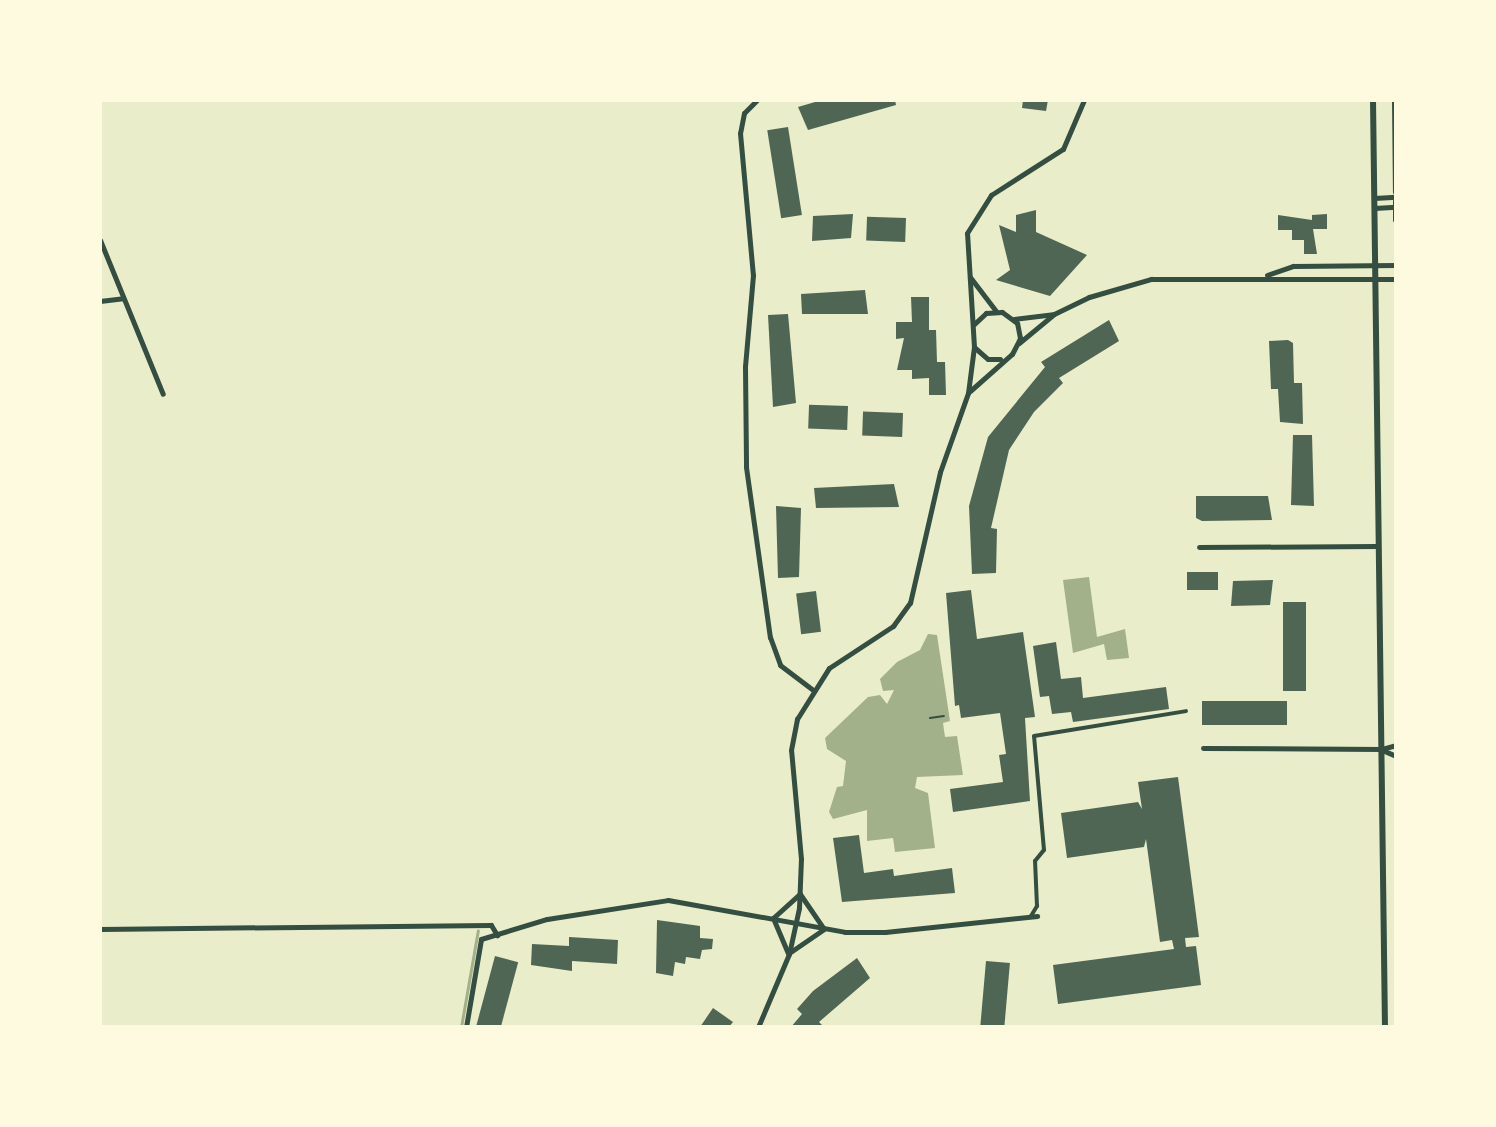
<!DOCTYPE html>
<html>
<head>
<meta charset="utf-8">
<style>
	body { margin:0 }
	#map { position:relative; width:1496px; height:1127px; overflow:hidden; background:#e9edc9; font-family:"Roboto Serif",serif }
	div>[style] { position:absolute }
	.water>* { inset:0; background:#a3b18a }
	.stream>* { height:3px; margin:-1.5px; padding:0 1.5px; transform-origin:1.5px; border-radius:1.5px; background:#a3b18a }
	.building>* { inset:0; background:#4f6655; transform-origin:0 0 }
	.path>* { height:2px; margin:-1px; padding:0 1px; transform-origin:1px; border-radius:1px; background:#344e41 }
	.pedestrian>* { height:4px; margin:-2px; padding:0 2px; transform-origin:2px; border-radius:2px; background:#344e41 }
	.minor>* { height:5px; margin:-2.5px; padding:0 2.5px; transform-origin:2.5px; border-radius:2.5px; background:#344e41 }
	.tertiary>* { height:6px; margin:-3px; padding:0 3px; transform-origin:3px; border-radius:3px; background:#344e41 }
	span { translate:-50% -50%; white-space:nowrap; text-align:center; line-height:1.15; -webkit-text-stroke:6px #fefae0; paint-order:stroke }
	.frame { position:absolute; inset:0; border:102px solid #fefae0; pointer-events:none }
</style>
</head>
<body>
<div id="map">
	<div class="water">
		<div style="clip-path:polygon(1089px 577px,1097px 637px,1125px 629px,1129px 658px,1107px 660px,1104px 644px,1073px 653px,1063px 580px)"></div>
		<div style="clip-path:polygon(928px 634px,937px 635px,950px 721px,943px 723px,945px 737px,957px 736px,963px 775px,917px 777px,915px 788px,928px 793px,935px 848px,895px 852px,893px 838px,867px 841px,867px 810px,833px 819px,829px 812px,837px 787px,843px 786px,846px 761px,827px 749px,825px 738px,868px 697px,880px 695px,887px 704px,894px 690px,883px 691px,880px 679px,897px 662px,920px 650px)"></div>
	</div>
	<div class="stream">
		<div style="left:461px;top:1027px;width:98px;rotate:-80.1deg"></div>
	</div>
	<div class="building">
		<div style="clip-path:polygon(822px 100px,895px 100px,896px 105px,808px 130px,798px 107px)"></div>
		<div style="clip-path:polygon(1023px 100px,1048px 100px,1046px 111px,1022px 108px)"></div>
		<div style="left:788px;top:127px;width:89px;height:21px;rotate:81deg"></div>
		<div style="clip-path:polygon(1036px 210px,1036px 232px,1087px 255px,1050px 296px,996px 280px,1010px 270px,999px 225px,1016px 232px,1016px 215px)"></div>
		<div style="clip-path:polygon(853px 214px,851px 238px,812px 241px,813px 216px)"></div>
		<div style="clip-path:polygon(1327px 214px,1327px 229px,1313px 229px,1317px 254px,1304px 254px,1304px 240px,1292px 240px,1292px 230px,1278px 230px,1278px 215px,1312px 220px,1312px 215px)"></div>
		<div style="left:906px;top:218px;width:24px;height:39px;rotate:92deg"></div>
		<div style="clip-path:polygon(865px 290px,868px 314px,802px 314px,801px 294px)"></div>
		<div style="clip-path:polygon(911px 297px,929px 297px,929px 330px,936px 330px,937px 362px,945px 362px,946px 395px,929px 395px,929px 378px,912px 379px,912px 370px,897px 370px,904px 338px,896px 339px,896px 322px,912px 322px)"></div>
		<div style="clip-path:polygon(788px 314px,796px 403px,773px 407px,768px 315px)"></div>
		<div style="clip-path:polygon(1109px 320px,1119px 341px,1059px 378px,1063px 383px,1034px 412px,1009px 450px,991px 528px,997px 529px,996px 573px,972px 574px,969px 506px,988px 437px,1045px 367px,1041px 362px)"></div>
		<div style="clip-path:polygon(1288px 340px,1293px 343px,1294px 383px,1302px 383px,1303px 424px,1280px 422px,1278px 389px,1271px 389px,1269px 341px)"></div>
		<div style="left:848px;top:406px;width:24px;height:39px;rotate:92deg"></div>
		<div style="left:903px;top:413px;width:24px;height:40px;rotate:92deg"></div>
		<div style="clip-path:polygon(1293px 435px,1312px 435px,1314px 506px,1291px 505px)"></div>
		<div style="clip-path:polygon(894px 484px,899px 507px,816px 508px,814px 488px)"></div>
		<div style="clip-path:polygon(1196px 496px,1268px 496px,1272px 520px,1202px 521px,1196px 518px)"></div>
		<div style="clip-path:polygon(776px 506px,801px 508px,799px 577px,778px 578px)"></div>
		<div style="left:1187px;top:572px;width:31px;height:18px"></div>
		<div style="clip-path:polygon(1273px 580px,1270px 605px,1231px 606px,1233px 581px)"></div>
		<div style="clip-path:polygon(971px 590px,977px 639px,1023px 632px,1035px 717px,1025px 718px,1030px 801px,953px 812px,950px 789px,1003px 782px,999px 755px,1006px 754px,1000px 713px,961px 718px,959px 705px,955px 706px,946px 593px)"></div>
		<div style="left:816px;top:591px;width:41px;height:20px;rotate:83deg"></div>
		<div style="left:1283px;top:602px;width:23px;height:89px"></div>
		<div style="clip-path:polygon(1056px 642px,1061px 679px,1081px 677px,1083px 698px,1166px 687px,1169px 709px,1073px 722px,1071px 712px,1052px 714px,1049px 696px,1040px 697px,1033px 646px)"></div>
		<div style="left:1202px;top:701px;width:85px;height:24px"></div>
		<div style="clip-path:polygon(1178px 777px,1199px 937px,1185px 938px,1186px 947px,1196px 946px,1201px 985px,1058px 1004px,1053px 965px,1174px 949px,1172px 940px,1160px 942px,1146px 839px,1144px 847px,1067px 858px,1061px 813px,1138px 802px,1142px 809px,1138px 782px)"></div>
		<div style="clip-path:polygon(859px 835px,864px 873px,893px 869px,894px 876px,952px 868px,955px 893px,842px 902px,833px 838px)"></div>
		<div style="clip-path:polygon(657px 920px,700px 926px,700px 938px,713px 939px,712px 949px,702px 950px,700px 959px,686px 957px,685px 964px,675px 962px,673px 976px,656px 973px)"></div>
		<div style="clip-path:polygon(569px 937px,618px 940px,617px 964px,572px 961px,572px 971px,531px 965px,532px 944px,569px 946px)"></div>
		<div style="left:495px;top:956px;width:24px;height:72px;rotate:15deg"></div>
		<div style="clip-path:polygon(857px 958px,870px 978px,819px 1022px,824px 1027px,791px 1027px,802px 1014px,797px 1009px,813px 991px)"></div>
		<div style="left:986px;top:961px;width:24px;height:66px;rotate:5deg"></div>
		<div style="clip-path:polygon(713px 1008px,733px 1022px,729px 1027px,700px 1027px)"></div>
	</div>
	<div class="path">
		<div style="left:930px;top:718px;width:14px;rotate:-8deg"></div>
	</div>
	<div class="pedestrian">
		<div style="left:1031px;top:916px;width:12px;rotate:-59deg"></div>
		<div style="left:1037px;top:906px;width:45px;rotate:-92.5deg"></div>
		<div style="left:1035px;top:861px;width:14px;rotate:-51deg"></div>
		<div style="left:1044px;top:850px;width:114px;rotate:-95deg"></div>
		<div style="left:1034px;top:736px;width:154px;rotate:-9.3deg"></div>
	</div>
	<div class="minor">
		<div style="left:757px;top:100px;width:18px;rotate:135deg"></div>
		<div style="left:744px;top:113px;width:20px;rotate:101deg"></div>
		<div style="left:740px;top:133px;width:143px;rotate:84.8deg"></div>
		<div style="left:753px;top:275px;width:92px;rotate:95deg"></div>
		<div style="left:745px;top:367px;width:100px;rotate:89.4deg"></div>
		<div style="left:746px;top:467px;width:172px;rotate:82deg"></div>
		<div style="left:770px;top:637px;width:30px;rotate:70deg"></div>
		<div style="left:780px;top:665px;width:41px;rotate:37.1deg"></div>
		<div style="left:1374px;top:198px;width:22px;rotate:-3deg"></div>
		<div style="left:1374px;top:208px;width:22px;rotate:-3deg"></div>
		<div style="left:100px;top:240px;width:166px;rotate:67.8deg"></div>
		<div style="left:1267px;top:275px;width:28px;rotate:-19deg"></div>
		<div style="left:1293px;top:266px;width:103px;rotate:-0.6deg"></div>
		<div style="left:970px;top:277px;width:43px;rotate:52.6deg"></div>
		<div style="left:100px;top:301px;width:23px;rotate:-7deg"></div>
		<div style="left:1014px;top:319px;width:39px;rotate:-7deg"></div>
		<div style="left:1019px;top:343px;width:45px;rotate:-39.6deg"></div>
		<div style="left:1054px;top:314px;width:39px;rotate:-26deg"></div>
		<div style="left:1089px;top:297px;width:65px;rotate:-16.2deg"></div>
		<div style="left:1151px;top:279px;width:245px"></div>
		<div style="left:974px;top:347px;width:18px;rotate:41deg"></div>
		<div style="left:988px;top:359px;width:12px"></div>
		<div style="left:970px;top:391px;width:56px;rotate:-41.4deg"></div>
		<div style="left:1012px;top:354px;width:18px;rotate:-63deg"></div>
		<div style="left:1020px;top:338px;width:15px;rotate:-101deg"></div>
		<div style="left:1017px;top:323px;width:19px;rotate:-144deg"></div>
		<div style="left:1002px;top:312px;width:16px;rotate:176deg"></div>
		<div style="left:986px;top:313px;width:16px;rotate:137deg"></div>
		<div style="left:1199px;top:547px;width:178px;rotate:-0.3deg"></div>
		<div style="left:1203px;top:748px;width:179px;rotate:0.3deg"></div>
		<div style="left:1382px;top:749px;width:15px;rotate:-16deg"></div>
		<div style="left:1382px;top:750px;width:15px;rotate:23deg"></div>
		<div style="left:773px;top:918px;width:36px;rotate:-42deg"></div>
		<div style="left:800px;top:894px;width:42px;rotate:55.6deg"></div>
		<div style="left:824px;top:929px;width:42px;rotate:145.6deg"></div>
		<div style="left:773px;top:918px;width:38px;rotate:67deg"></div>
		<div style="left:100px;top:929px;width:391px;rotate:-0.6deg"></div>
		<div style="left:491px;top:925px;width:12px;rotate:59deg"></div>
		<div style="left:466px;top:1027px;width:89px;rotate:-80.3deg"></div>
		<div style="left:481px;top:939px;width:69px;rotate:-16.9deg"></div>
		<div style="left:547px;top:919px;width:122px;rotate:-8.9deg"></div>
		<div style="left:668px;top:900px;width:180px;rotate:10.2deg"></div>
		<div style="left:845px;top:932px;width:40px"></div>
		<div style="left:885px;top:932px;width:153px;rotate:-6deg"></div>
		<div style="left:758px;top:1027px;width:79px;rotate:-67deg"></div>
		<div style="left:789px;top:954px;width:47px;rotate:-77.7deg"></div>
		<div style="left:799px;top:908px;width:49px;rotate:-87.7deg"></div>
		<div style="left:801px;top:859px;width:109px;rotate:-95.2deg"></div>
		<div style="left:791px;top:750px;width:32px;rotate:-79deg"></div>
		<div style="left:797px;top:719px;width:60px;rotate:-57.9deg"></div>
		<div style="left:829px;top:668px;width:77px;rotate:-33.3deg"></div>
		<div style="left:893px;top:626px;width:29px;rotate:-54deg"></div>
		<div style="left:910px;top:603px;width:134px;rotate:-77.1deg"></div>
		<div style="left:940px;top:472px;width:84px;rotate:-70.5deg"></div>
		<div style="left:968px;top:393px;width:46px;rotate:-82.6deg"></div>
		<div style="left:974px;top:347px;width:114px;rotate:-93.5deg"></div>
		<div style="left:967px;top:233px;width:45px;rotate:-57.7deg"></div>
		<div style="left:991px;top:195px;width:85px;rotate:-32.6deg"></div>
		<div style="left:1063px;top:149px;width:53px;rotate:-66.8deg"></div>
	</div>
	<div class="tertiary">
		<div style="left:1373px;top:100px;width:927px;rotate:89.26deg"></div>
		<div style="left:1395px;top:100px;width:92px;rotate:89.4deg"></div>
		<div style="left:1396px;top:201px;width:19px;rotate:90deg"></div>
	</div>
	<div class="frame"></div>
</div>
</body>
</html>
